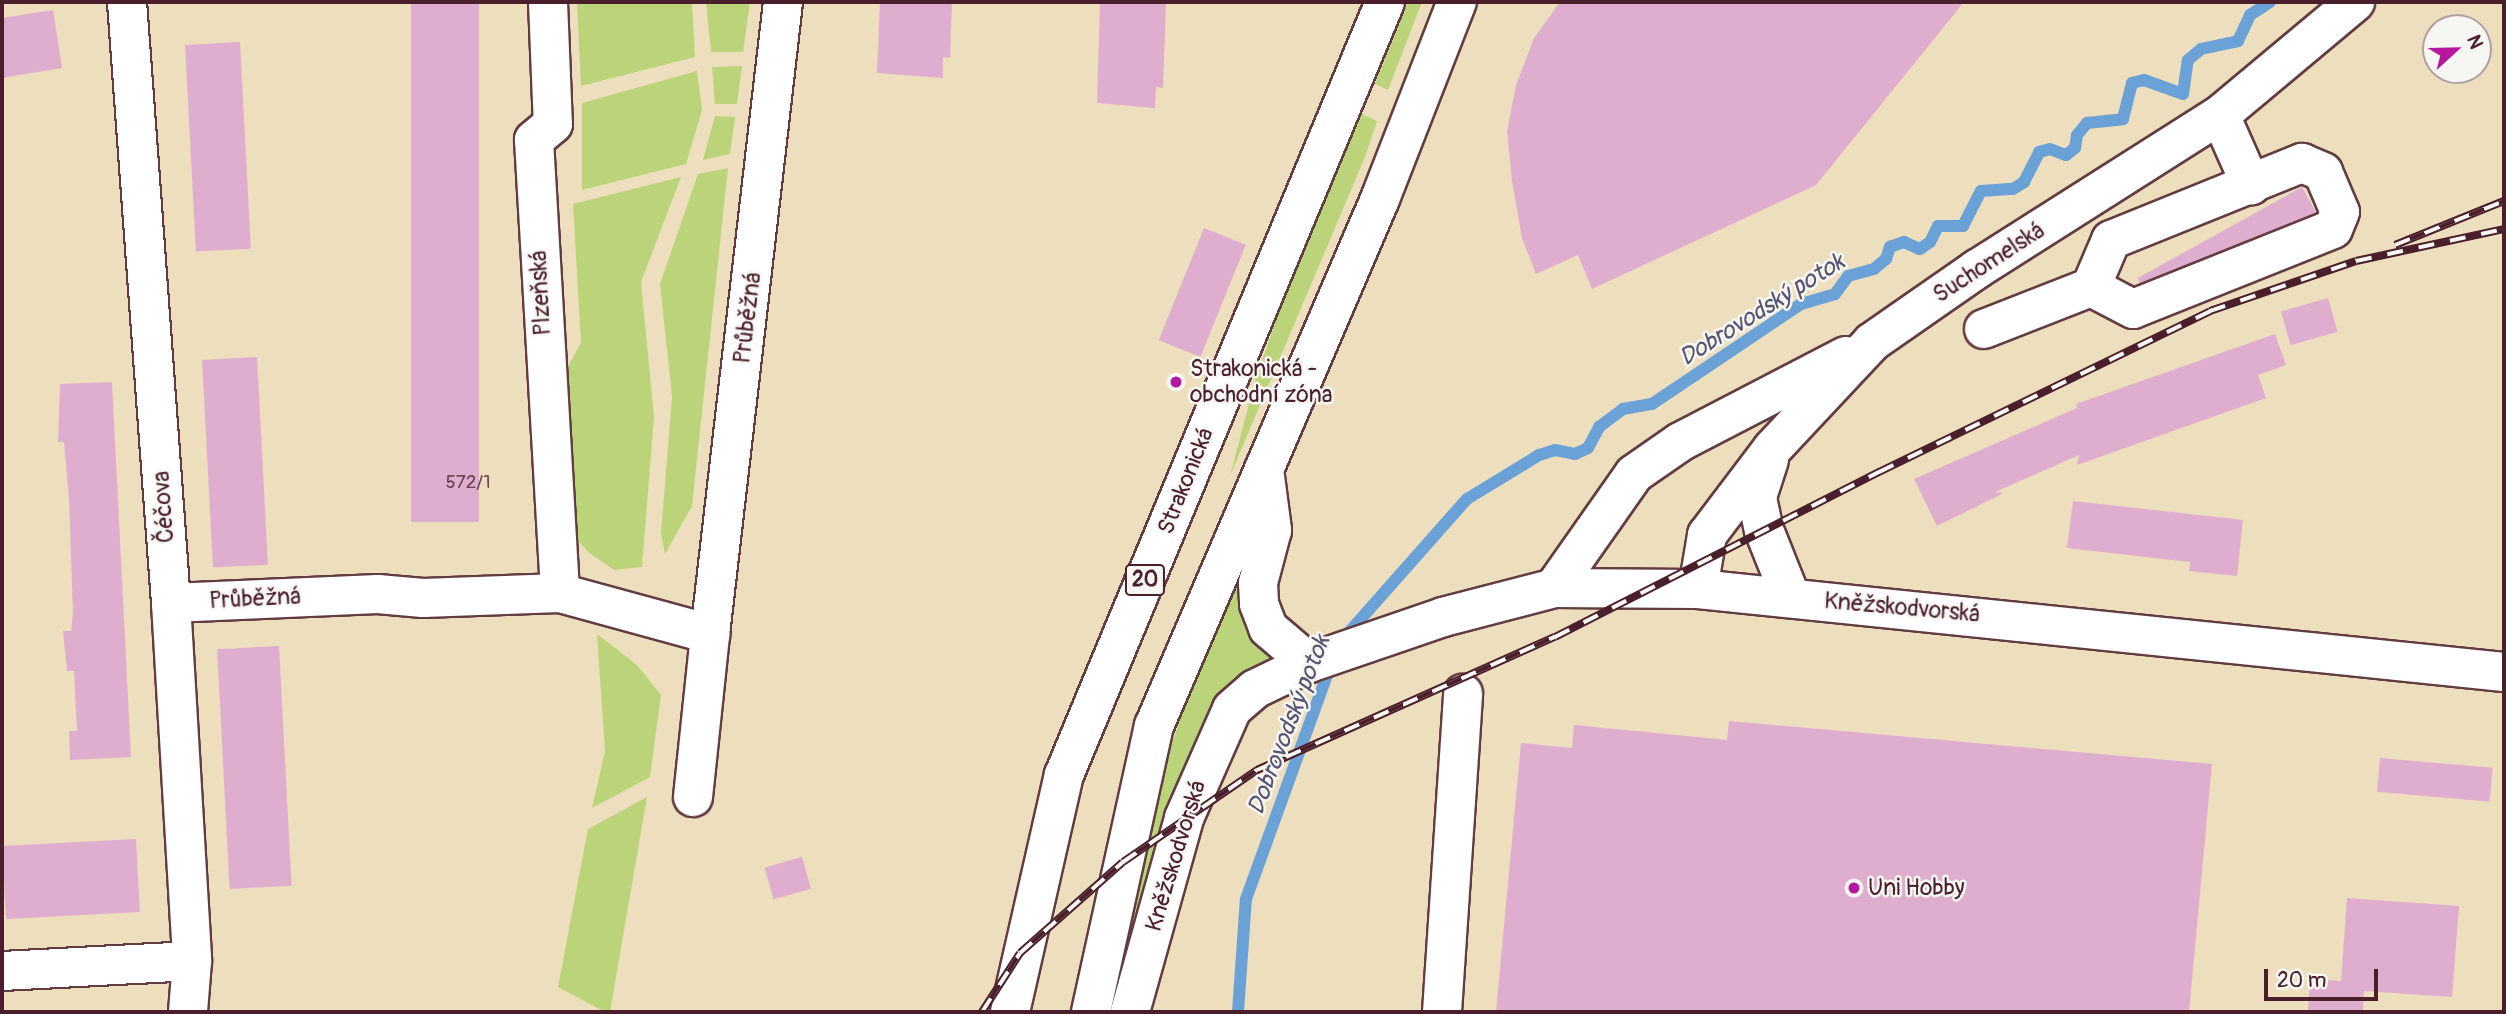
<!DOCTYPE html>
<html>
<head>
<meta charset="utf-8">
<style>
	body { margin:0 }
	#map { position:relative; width:2506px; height:1014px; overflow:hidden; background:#eddfbe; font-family:Pangolin,sans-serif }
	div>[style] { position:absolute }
	.green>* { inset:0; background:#bbd479 }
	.stream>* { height:12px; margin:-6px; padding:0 6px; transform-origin:6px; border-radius:6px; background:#6aa2d8 }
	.building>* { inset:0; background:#dfadce; transform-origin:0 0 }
	.roads { filter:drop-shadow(2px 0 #623c41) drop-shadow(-2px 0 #623c41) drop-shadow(0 2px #623c41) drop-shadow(0 -2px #623c41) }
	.minor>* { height:38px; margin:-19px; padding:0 19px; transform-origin:19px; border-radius:19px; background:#fff }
	.major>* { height:38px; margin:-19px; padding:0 19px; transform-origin:19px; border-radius:19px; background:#fff }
	.rail>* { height:8px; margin-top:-4px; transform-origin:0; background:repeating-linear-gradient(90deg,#f6f6f2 0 16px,#4a1f2b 0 32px); box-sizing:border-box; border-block:2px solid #4a1f2b }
	.dots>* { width:19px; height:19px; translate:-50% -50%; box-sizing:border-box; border:4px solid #f6f6f2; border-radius:50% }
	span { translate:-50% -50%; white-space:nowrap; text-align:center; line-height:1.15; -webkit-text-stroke:5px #f6f6f2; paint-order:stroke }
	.number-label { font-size:19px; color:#6f4254 }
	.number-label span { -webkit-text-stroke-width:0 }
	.shield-label span { padding:2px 5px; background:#f6f6f2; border:2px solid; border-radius:5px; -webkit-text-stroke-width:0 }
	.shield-label { font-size:21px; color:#4a1f2b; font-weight:700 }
	.street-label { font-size:23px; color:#4a1f2b }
	.poi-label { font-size:23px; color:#4a1f2b }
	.left { translate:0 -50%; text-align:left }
	.water-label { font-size:24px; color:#575370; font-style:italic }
	.frame { position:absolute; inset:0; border:4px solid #4a1f2b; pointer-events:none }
	.north { position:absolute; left:2422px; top:14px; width:70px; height:70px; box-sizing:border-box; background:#f6f6f2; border:2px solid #b1a0a2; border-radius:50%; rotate:68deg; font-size:19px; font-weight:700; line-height:28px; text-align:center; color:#4a1f2b }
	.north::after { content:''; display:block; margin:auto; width:24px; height:32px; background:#b5179e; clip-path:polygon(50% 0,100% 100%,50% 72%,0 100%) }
	.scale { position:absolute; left:2264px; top:969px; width:114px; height:32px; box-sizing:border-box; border:4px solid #4a1f2b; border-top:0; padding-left:9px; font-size:21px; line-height:24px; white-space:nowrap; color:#4a1f2b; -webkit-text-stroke:5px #f6f6f2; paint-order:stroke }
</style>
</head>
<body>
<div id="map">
	<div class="green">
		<div style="clip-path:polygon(577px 2px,692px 2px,695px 57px,581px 86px)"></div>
		<div style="clip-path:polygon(706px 2px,750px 2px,743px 52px,711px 52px)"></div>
		<div style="clip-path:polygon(1408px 2px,1422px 2px,1388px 90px,1375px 84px)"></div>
		<div style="clip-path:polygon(742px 66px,737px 104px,715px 104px,712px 67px)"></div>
		<div style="clip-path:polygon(697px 71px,702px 110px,686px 164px,582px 190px,582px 103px)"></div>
		<div style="clip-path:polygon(1362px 114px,1377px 121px,1365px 157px,1230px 476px,1256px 377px,1283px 301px)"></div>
		<div style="clip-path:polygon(715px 116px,735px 117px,730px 154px,703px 160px)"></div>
		<div style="clip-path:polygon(728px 168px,692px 506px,665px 554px,661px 534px,672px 397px,660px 284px,698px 174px)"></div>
		<div style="clip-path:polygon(681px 177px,641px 282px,654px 417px,642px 567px,614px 570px,588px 552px,575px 537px,558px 384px,581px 343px,573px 204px)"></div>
		<div style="clip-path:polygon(1253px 536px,1279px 659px,1249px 679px,1115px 1012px,1104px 1012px,1145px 820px,1193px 683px)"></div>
		<div style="clip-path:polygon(597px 634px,637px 665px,661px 695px,650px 777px,592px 808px,605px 751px)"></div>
		<div style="clip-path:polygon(647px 797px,610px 1012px,605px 1012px,558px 987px,588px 829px)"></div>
	</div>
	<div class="stream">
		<div style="left:1343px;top:639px;width:187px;rotate:-48.5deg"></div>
		<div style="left:1467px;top:499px;width:84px;rotate:-31.4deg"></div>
		<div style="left:1539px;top:455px;width:17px;rotate:-17deg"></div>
		<div style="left:1555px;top:450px;width:20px;rotate:11deg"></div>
		<div style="left:1575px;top:454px;width:14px;rotate:-25deg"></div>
		<div style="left:1588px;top:448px;width:24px;rotate:-62deg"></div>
		<div style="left:1599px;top:427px;width:30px;rotate:-37deg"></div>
		<div style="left:1623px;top:409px;width:29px;rotate:-10deg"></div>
		<div style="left:1652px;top:404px;width:179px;rotate:-33.9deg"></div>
		<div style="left:1801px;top:304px;width:35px;rotate:-16deg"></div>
		<div style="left:1835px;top:294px;width:22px;rotate:-54deg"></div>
		<div style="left:1848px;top:276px;width:27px;rotate:-15deg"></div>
		<div style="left:1874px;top:269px;width:16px;rotate:-40deg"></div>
		<div style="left:1886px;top:259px;width:13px;rotate:-72deg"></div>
		<div style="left:1890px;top:247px;width:15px;rotate:-20deg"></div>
		<div style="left:1904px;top:242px;width:17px;rotate:24deg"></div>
		<div style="left:1920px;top:249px;width:12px;rotate:-35deg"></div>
		<div style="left:1930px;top:242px;width:18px;rotate:-63deg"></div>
		<div style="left:1938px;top:226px;width:25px"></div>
		<div style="left:1963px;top:226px;width:39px;rotate:-63deg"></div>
		<div style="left:1981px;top:191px;width:32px;rotate:-4deg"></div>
		<div style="left:2013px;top:189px;width:13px;rotate:-32deg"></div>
		<div style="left:2024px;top:182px;width:34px;rotate:-63deg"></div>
		<div style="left:2039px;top:152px;width:11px;rotate:-15deg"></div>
		<div style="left:2050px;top:149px;width:17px;rotate:21deg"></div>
		<div style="left:2066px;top:155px;width:11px;rotate:-38deg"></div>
		<div style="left:2075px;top:148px;width:13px;rotate:-81deg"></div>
		<div style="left:2077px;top:135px;width:16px;rotate:-50deg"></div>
		<div style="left:2087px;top:123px;width:36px;rotate:-6deg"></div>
		<div style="left:2123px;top:119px;width:37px;rotate:-76deg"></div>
		<div style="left:2132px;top:83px;width:12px;rotate:-14deg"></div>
		<div style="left:2144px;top:80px;width:41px;rotate:19.7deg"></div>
		<div style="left:2183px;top:94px;width:34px;rotate:-82deg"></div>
		<div style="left:2188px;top:60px;width:17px;rotate:-40deg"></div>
		<div style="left:2201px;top:49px;width:38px;rotate:-12deg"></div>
		<div style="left:2238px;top:41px;width:29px;rotate:-65deg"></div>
		<div style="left:2250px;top:15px;width:24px;rotate:-33deg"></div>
		<div style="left:1238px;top:1012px;width:113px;rotate:-86deg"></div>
		<div style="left:1246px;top:899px;width:252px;rotate:-70.1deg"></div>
	</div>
	<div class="building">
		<div style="left:411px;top:2px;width:68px;height:520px"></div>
		<div style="clip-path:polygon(880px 2px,952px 2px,950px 58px,943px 57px,943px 78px,877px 73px)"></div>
		<div style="clip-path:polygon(1100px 2px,1166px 3px,1163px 88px,1156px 87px,1155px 108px,1097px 103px)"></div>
		<div style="clip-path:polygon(1560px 2px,1964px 2px,1816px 185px,1592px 289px,1578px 255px,1536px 274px,1522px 238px,1512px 181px,1507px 131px,1516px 85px,1534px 38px)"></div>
		<div style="clip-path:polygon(53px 10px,62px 68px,2px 78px,2px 18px)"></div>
		<div style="left:240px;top:42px;width:207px;height:55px;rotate:87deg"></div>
		<div style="left:2302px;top:187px;width:29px;height:188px;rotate:61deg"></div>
		<div style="left:1204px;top:228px;width:45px;height:121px;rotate:22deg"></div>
		<div style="left:2328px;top:298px;width:35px;height:49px;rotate:74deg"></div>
		<div style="clip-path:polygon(2275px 334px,2286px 365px,2258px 375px,2266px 398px,2077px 465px,2079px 455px,1995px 492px,2004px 493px,1937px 526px,1914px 479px,2077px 408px,2076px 404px)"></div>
		<div style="left:257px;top:357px;width:208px;height:55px;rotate:87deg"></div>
		<div style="clip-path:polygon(112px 382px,131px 757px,70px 760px,69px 731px,77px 731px,74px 671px,67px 671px,63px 631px,71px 631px,73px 613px,69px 498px,64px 442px,58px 442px,60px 384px)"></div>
		<div style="clip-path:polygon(2073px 501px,2243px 520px,2237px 576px,2189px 571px,2190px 562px,2067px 548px)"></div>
		<div style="left:279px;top:646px;width:240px;height:62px;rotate:87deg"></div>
		<div style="clip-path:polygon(1729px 721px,2212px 764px,2189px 1012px,1496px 1012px,1521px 743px,1572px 748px,1574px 725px,1727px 740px)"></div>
		<div style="left:2380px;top:758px;width:113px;height:34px;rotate:5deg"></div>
		<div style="left:136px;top:839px;width:73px;height:134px;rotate:87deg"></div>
		<div style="left:802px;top:857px;width:33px;height:39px;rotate:74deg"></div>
		<div style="clip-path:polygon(2347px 898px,2459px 906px,2452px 997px,2364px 991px,2363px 1012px,2308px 1012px,2310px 979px,2341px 981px)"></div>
	</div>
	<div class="roads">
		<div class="minor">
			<div style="left:127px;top:2px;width:603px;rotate:85.81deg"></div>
			<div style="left:171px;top:603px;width:359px;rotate:86.6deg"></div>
			<div style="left:192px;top:961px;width:51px;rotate:94.5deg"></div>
			<div style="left:548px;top:2px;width:122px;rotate:87.7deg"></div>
			<div style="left:553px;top:124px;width:25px;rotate:140deg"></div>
			<div style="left:534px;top:140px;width:454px;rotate:86.7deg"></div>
			<div style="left:2220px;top:115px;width:77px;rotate:66.1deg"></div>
			<div style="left:2302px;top:163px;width:23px;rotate:23deg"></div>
			<div style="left:2323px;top:172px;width:43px;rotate:67deg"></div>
			<div style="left:2340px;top:212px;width:18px;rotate:112deg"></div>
			<div style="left:2333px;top:229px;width:215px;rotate:158.2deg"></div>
			<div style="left:2133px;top:309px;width:47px;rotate:-152.4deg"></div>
			<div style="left:2091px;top:287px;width:51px;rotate:-66.9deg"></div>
			<div style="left:2111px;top:240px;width:206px;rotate:-22deg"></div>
			<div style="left:1984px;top:329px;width:115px;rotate:-21.4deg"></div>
			<div style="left:1769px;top:460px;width:40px;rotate:108deg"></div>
			<div style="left:1757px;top:498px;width:33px;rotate:78deg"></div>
			<div style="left:1764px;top:530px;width:73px;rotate:68.3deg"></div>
			<div style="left:1264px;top:469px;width:62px;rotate:82.5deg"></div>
			<div style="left:1272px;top:530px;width:55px;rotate:104.8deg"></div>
			<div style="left:1258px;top:583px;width:21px;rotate:87deg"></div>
			<div style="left:1259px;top:604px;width:26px;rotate:69deg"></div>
			<div style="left:1268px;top:628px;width:54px;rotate:40.5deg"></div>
			<div style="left:1554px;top:588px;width:139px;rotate:-54.9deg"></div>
			<div style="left:1634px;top:474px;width:56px;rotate:-34.8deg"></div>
			<div style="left:1680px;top:442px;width:187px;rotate:-27.4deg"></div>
			<div style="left:1698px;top:589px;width:55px;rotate:-80.5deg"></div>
			<div style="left:1707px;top:535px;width:108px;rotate:-52.9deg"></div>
			<div style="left:1772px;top:449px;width:146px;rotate:-46.9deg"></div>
			<div style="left:1872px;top:342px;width:128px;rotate:-34.8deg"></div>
			<div style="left:1977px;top:269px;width:288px;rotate:-32.4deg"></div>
			<div style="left:2220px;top:115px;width:176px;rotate:-39.9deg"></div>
			<div style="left:171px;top:603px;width:207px;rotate:-2.5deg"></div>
			<div style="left:378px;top:594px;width:45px;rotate:5.1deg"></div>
			<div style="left:423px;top:598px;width:137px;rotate:-2.1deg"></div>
			<div style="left:560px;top:593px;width:156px;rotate:15.3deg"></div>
			<div style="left:710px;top:634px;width:636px;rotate:-83.41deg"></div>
			<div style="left:693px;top:797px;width:164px;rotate:-84deg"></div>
			<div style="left:2px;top:971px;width:190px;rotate:-3deg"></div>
			<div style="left:1130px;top:1012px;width:201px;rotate:-74.4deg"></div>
			<div style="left:1184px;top:818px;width:119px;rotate:-66.2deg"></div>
			<div style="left:1232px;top:709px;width:30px;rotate:-41deg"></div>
			<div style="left:1255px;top:689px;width:60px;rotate:-25.7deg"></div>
			<div style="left:1309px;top:663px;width:142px;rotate:-18.9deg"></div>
			<div style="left:1443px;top:617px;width:115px;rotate:-14.6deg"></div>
			<div style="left:1554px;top:588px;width:144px;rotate:0.4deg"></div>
			<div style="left:1698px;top:589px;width:810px;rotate:5.88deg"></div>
			<div style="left:1442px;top:1012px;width:319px;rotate:-86.2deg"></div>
		</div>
		<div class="major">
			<div style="left:1010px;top:1012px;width:243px;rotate:-77.2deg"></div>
			<div style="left:1064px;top:775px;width:837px;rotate:-67.45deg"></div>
			<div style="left:1091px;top:1012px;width:293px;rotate:-77.6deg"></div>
			<div style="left:1154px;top:726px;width:573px;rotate:-66.79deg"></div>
			<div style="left:1380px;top:199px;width:212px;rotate:-68.7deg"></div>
		</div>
	</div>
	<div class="rail">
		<div style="left:2395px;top:245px;width:118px;rotate:-22deg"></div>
		<div style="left:982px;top:1012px;width:70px;rotate:-57.2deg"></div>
		<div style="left:1020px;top:953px;width:137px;rotate:-41.5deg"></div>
		<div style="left:1123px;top:862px;width:163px;rotate:-34.5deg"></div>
		<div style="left:1257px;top:770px;width:326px;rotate:-24.1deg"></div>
		<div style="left:1555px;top:637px;width:364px;rotate:-27deg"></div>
		<div style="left:1879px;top:472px;width:368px;rotate:-25.9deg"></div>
		<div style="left:2210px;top:311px;width:154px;rotate:-18.9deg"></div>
		<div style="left:2356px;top:261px;width:151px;rotate:-12.2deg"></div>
	</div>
	<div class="dots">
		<div style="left:1176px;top:382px;background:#b5179e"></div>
		<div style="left:1854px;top:888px;background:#b5179e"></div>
	</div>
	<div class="number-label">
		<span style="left:468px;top:483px">572/1</span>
	</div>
	<div class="shield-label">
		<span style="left:1145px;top:580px">20</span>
	</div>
	<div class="street-label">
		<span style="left:1989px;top:263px;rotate:-33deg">Suchomelská</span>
		<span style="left:541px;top:293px;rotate:-93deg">Plzeňská</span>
		<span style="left:748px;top:318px;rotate:-83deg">Průběžná</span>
		<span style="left:1186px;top:481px;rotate:-68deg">Strakonická</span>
		<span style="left:164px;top:507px;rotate:-94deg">Čéčova</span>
		<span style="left:255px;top:599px;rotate:-3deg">Průběžná</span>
		<span style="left:1902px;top:608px;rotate:5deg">Kněžskodvorská</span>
		<span style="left:1176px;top:856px;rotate:-73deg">Kněžskodvorská</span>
	</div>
	<div class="poi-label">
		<span class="left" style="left:1190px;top:382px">Strakonická -<br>obchodní zóna</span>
		<span class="left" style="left:1868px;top:888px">Uni Hobby</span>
	</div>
	<div class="water-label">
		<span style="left:1762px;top:310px;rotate:-32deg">Dobrovodský potok</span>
		<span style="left:1289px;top:725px;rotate:-69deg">Dobrovodský potok</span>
	</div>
	<div class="frame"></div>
	<div class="north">N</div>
	<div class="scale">20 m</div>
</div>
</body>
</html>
